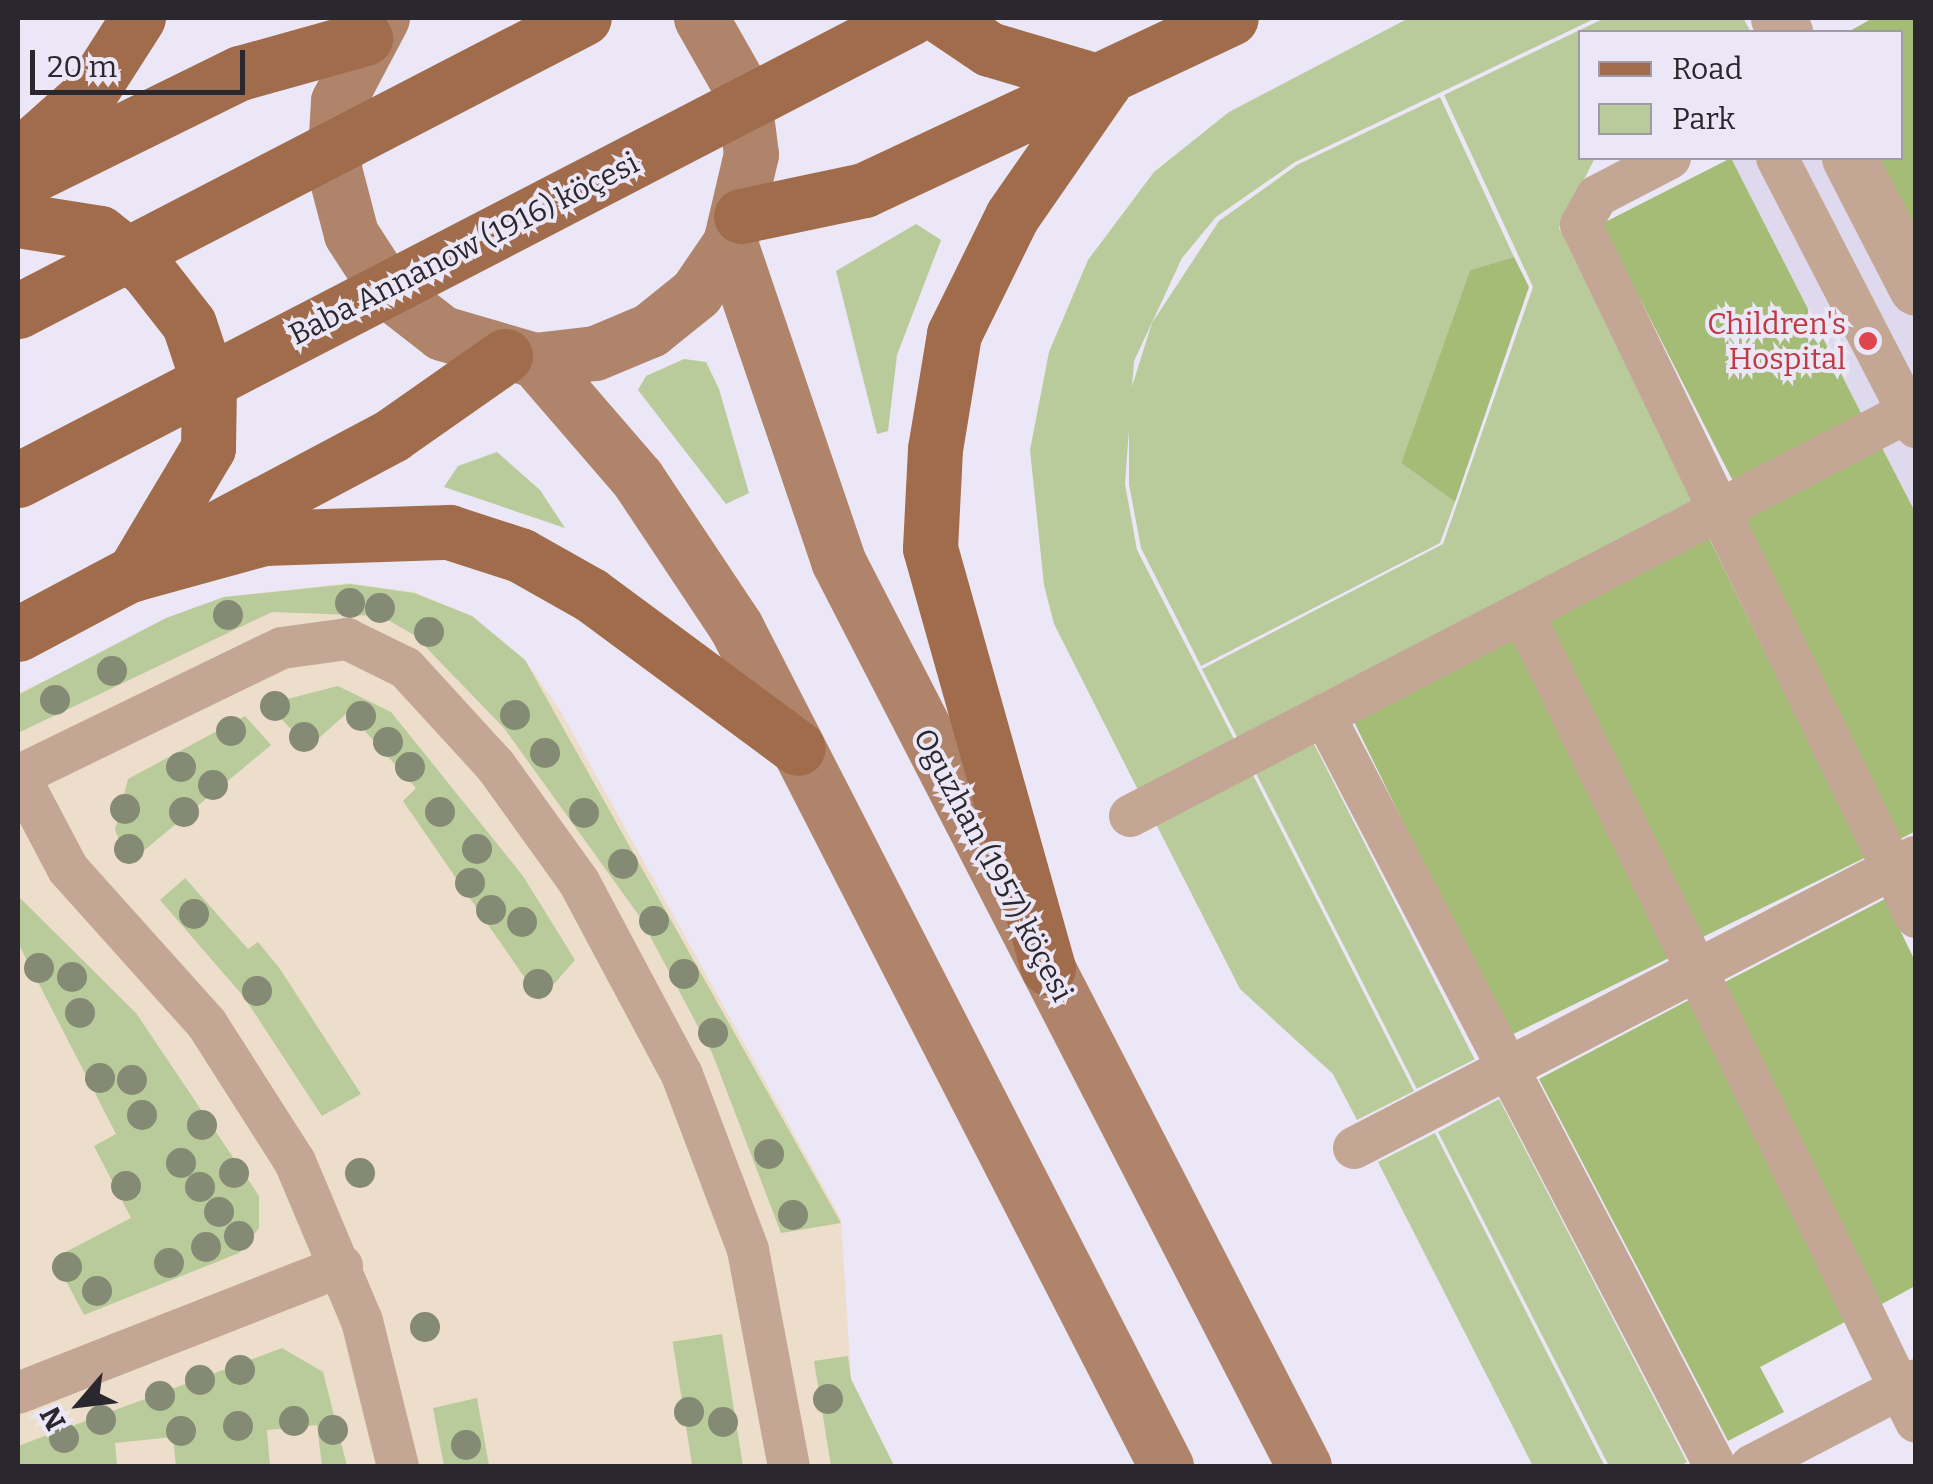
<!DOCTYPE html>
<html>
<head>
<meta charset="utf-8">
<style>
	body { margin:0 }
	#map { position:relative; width:1933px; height:1484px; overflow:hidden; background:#ebe7f6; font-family:Bitter,serif }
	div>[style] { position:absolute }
	.built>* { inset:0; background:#dfd9ee }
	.education>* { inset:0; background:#edddcb }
	.green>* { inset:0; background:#b9ca9b; transform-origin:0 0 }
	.forest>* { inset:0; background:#a4bc76; transform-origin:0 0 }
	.service>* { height:42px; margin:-21px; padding:0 21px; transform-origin:21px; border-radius:21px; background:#c4a694 }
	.minor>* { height:55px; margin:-27.5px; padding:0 27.5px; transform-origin:27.5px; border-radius:27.5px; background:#c4a694 }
	.secondary>* { height:55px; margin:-27.5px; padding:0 27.5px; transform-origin:27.5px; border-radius:27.5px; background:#b0846a }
	.primary>* { height:55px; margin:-27.5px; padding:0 27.5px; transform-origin:27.5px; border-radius:27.5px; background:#a16c4b }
	.primary-bridge>* { height:55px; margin:-27.5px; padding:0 27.5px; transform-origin:27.5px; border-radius:27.5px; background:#a16c4b }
	.trees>* { width:30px; height:30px; margin:-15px; border-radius:50%; background:#848a74 }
	.dots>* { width:28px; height:28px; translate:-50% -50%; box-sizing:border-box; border:5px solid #ebe7f6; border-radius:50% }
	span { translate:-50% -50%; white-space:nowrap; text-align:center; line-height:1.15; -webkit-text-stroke:8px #ebe7f6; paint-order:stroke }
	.street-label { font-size:30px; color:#2a282e }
	.health-label { font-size:30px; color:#be3a42 }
	.right { translate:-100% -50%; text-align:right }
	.frame { position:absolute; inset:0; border:20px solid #2a282e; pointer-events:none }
	.legend { position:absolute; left:1578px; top:30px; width:325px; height:130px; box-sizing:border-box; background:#ebe7f6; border:2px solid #9e9ba6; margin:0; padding:12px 18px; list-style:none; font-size:30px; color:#2a282e }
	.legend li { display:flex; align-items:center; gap:20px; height:50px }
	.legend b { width:50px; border:2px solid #9e9ba6 }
	.north { position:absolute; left:30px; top:1354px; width:100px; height:100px; -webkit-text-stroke:8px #ebe7f6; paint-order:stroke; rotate:242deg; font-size:28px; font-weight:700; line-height:40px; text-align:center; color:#2a282e }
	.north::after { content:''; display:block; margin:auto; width:35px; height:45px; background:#2a282e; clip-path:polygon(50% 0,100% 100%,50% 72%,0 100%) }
	.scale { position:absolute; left:30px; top:50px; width:215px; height:45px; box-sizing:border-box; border:5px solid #2a282e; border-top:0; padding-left:12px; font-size:30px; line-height:35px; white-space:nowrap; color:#2a282e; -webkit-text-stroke:8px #ebe7f6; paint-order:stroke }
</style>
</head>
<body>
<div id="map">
	<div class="built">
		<div style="clip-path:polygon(1915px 18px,1915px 524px,1727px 158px,1900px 158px,1900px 32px)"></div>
	</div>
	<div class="education">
		<div style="clip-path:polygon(349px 583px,414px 592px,472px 616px,525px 660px,560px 710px,841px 1219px,851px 1379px,895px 1466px,18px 1466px,18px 693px,223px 597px)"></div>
	</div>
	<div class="green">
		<div style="clip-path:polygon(1409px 18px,1596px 18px,1295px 162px,1216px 217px,1182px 258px,1134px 361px,1125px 484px,1137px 550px,1236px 743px,1139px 792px,1054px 624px,1044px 585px,1030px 450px,1049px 352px,1088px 260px,1154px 172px,1229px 112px)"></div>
		<div style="clip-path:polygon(1605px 18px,1743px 18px,1751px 32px,1580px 32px,1580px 158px,1595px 158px,1559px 228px,1694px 505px,1239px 741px,1202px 669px,1443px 544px,1533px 287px,1444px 95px)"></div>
		<div style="clip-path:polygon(1440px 97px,1514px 257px,1470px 270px,1401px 463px,1455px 502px,1440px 543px,1201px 666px,1141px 548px,1129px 484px,1129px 396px,1152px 323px,1219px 221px,1297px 165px)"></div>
		<div style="clip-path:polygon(916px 224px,941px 240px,897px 355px,888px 431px,877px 434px,836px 271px)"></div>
		<div style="clip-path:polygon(684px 359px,706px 362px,719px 389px,749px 493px,726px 504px,638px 390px,646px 376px)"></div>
		<div style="clip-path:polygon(497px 452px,540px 490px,565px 528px,444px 487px,458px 466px)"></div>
		<div style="clip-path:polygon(350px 584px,414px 593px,472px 616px,525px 660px,841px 1223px,781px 1233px,713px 1055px,640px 917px,504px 728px,414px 635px,381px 616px,272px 612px,18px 733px,18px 695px,166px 618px,224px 597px)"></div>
		<div style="clip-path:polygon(338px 686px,391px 712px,523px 876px,575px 960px,540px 1000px,403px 801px,416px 788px,348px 712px,308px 748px,268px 704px)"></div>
		<div style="clip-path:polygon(245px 716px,271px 745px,129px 863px,115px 830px,128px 779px)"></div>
		<div style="left:1313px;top:742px;width:356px;height:65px;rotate:63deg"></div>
		<div style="clip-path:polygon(1252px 773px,1414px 1091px,1357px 1120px,1333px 1074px,1240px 989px,1155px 822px)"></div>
		<div style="clip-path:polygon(185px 878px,248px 949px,258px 942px,280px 969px,361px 1094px,322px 1116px,244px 997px,160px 900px)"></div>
		<div style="clip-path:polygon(18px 896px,136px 1013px,259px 1196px,259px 1228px,239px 1253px,84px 1315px,54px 1258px,131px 1218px,94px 1146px,116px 1134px,18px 943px)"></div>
		<div style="clip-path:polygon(1499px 1099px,1687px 1462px,1679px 1466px,1609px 1466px,1438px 1132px)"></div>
		<div style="left:1435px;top:1133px;width:374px;height:64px;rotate:63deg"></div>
		<div style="left:722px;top:1334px;width:134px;height:50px;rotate:81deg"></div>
		<div style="clip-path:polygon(282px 1348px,323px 1372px,347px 1466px,322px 1466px,317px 1425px,267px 1430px,270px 1466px,176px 1466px,173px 1437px,115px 1443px,117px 1466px,18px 1466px,18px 1446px)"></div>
		<div style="clip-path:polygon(848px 1356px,851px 1379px,894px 1466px,831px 1466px,814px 1361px)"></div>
		<div style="clip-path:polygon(477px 1398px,489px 1466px,444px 1466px,433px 1408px)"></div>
	</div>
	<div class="forest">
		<div style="clip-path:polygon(1873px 18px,1915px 18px,1915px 248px,1870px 158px,1900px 158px,1900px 32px,1848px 32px)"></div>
		<div style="left:1731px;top:158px;width:291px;height:145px;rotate:63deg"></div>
		<div style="clip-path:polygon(1514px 257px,1529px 287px,1455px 502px,1401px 463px,1470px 270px)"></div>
		<div style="clip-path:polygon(1881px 446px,1915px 512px,1916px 831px,1900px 839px,1744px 517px)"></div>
		<div style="left:1708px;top:536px;width:358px;height:180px;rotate:64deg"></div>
		<div style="left:1513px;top:637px;width:357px;height:180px;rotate:64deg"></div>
		<div style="clip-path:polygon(1885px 899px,1915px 961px,1915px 1286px,1880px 1305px,1725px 982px)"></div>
		<div style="clip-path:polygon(1689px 1000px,1845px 1322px,1760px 1367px,1784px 1412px,1728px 1441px,1539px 1079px)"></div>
	</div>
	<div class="service">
		<div style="left:1670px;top:158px;width:82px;rotate:152.5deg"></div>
		<div style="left:1597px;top:196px;width:33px;rotate:119deg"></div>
		<div style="left:1581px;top:225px;width:769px;rotate:64.17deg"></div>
		<div style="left:1777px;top:158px;width:303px;rotate:62.7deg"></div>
		<div style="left:1523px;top:613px;width:899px;rotate:64.09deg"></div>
		<div style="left:1324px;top:715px;width:847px;rotate:62.5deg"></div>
		<div style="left:18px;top:776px;width:293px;rotate:-25.9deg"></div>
		<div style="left:282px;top:648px;width:66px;rotate:-7.9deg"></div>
		<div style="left:347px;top:639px;width:66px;rotate:26.2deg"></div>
		<div style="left:406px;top:668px;width:132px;rotate:47.5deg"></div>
		<div style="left:495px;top:765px;width:144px;rotate:54.3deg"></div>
		<div style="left:579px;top:882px;width:219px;rotate:61.9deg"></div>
		<div style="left:682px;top:1075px;width:187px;rotate:69.3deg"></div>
		<div style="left:748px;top:1250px;width:220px;rotate:79.3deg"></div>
		<div style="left:19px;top:776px;width:105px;rotate:62.2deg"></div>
		<div style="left:68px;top:869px;width:208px;rotate:48.1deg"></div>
		<div style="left:207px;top:1024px;width:164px;rotate:57.5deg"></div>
		<div style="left:295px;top:1162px;width:173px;rotate:67.2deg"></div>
		<div style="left:362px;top:1321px;width:149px;rotate:76.1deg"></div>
		<div style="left:1130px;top:816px;width:877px;rotate:-27.44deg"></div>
		<div style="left:1354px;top:1148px;width:632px;rotate:-27.42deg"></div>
		<div style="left:18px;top:1393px;width:348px;rotate:-21.4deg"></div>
		<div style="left:1751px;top:1466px;width:186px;rotate:-27.5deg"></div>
	</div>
	<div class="minor">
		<div style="left:1778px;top:18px;width:16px;rotate:63deg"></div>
		<div style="left:1849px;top:158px;width:146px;rotate:62.7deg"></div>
	</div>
	<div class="secondary">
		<div style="left:382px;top:18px;width:94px;rotate:117.9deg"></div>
		<div style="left:338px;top:101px;width:68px;rotate:93.4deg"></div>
		<div style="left:334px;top:169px;width:67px;rotate:75.3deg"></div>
		<div style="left:351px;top:234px;width:68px;rotate:57deg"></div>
		<div style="left:388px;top:291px;width:68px;rotate:37.9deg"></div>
		<div style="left:442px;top:333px;width:97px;rotate:16.2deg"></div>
		<div style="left:535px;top:360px;width:60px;rotate:-6.7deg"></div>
		<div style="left:595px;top:353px;width:60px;rotate:-22.7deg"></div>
		<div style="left:650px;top:330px;width:59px;rotate:-38.8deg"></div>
		<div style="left:696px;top:293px;width:60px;rotate:-55.8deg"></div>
		<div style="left:730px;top:243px;width:91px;rotate:-76.7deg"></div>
		<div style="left:751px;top:154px;width:63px;rotate:-97.4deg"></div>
		<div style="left:743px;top:92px;width:85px;rotate:-119.6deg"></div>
		<div style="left:730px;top:243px;width:336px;rotate:71.2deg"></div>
		<div style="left:838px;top:561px;width:1018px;rotate:62.76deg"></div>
		<div style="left:535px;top:360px;width:156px;rotate:49.2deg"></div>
		<div style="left:637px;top:478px;width:179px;rotate:56.4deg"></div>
		<div style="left:736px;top:627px;width:943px;rotate:62.86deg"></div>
	</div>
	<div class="primary">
		<div style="left:943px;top:18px;width:55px;rotate:34deg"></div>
		<div style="left:989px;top:49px;width:120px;rotate:16.5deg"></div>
		<div style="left:18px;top:157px;width:96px;rotate:-41.6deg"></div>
		<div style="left:90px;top:93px;width:89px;rotate:-57.4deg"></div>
		<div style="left:18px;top:182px;width:247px;rotate:-26.2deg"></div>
		<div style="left:240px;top:73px;width:130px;rotate:-15.6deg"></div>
		<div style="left:741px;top:216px;width:126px;rotate:-11.9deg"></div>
		<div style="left:864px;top:190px;width:405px;rotate:-25.1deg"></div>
		<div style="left:18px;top:220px;width:83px;rotate:9deg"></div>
		<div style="left:100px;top:233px;width:60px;rotate:38.2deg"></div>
		<div style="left:147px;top:270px;width:68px;rotate:52.1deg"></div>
		<div style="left:189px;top:324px;width:63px;rotate:71.6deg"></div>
		<div style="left:209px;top:384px;width:64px;rotate:90.9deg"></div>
		<div style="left:208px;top:448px;width:147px;rotate:120.8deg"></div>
		<div style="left:133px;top:574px;width:136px;rotate:-15.4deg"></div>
		<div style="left:264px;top:538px;width:185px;rotate:-1.9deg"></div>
		<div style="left:449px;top:532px;width:75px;rotate:17.9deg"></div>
		<div style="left:520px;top:555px;width:81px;rotate:29.4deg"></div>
		<div style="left:591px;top:595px;width:257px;rotate:36.5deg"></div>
		<div style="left:18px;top:634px;width:424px;rotate:-28deg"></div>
		<div style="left:392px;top:435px;width:138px;rotate:-35deg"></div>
		<div style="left:1048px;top:968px;width:436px;rotate:-105.7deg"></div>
		<div style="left:930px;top:548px;width:99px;rotate:-87.1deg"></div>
		<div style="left:935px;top:449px;width:117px;rotate:-80.6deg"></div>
		<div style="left:954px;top:334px;width:131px;rotate:-63.8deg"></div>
		<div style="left:1012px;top:216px;width:162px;rotate:-55.3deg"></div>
	</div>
	<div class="primary-bridge">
		<div style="left:18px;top:311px;width:637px;rotate:-27.37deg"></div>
		<div style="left:18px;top:480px;width:1005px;rotate:-27.38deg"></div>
	</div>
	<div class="trees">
		<div style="left:350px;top:603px"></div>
		<div style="left:380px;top:608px"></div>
		<div style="left:228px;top:615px"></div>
		<div style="left:429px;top:632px"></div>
		<div style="left:112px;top:671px"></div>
		<div style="left:55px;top:700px"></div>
		<div style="left:275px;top:706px"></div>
		<div style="left:515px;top:715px"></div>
		<div style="left:361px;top:716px"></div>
		<div style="left:231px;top:731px"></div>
		<div style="left:304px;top:737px"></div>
		<div style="left:388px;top:742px"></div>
		<div style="left:545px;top:753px"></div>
		<div style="left:181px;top:767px"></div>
		<div style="left:410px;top:767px"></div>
		<div style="left:213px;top:785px"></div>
		<div style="left:125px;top:809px"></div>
		<div style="left:184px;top:812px"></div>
		<div style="left:440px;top:812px"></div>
		<div style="left:584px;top:813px"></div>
		<div style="left:129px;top:849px"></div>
		<div style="left:477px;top:849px"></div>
		<div style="left:623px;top:864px"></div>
		<div style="left:470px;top:883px"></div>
		<div style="left:491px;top:910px"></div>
		<div style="left:194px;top:914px"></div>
		<div style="left:654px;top:921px"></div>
		<div style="left:522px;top:922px"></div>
		<div style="left:39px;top:968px"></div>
		<div style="left:684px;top:974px"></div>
		<div style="left:72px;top:977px"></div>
		<div style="left:538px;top:984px"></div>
		<div style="left:257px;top:991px"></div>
		<div style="left:80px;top:1013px"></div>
		<div style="left:713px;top:1033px"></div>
		<div style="left:100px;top:1078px"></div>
		<div style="left:132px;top:1080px"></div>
		<div style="left:142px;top:1115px"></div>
		<div style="left:202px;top:1125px"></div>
		<div style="left:769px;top:1154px"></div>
		<div style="left:181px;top:1163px"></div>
		<div style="left:234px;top:1173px"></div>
		<div style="left:360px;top:1173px"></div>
		<div style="left:126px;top:1186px"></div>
		<div style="left:200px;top:1187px"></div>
		<div style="left:219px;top:1212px"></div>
		<div style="left:793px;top:1215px"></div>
		<div style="left:239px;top:1236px"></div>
		<div style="left:206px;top:1247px"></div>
		<div style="left:169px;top:1263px"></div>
		<div style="left:67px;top:1267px"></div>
		<div style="left:97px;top:1291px"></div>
		<div style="left:425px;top:1327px"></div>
		<div style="left:240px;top:1370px"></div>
		<div style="left:200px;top:1380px"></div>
		<div style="left:160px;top:1396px"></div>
		<div style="left:828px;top:1399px"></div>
		<div style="left:689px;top:1412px"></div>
		<div style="left:101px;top:1420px"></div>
		<div style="left:294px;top:1421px"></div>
		<div style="left:723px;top:1422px"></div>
		<div style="left:238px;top:1426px"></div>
		<div style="left:333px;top:1430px"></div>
		<div style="left:181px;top:1431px"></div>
		<div style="left:64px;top:1438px"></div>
		<div style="left:466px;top:1445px"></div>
	</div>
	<div class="dots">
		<div style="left:1868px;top:341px;background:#e0444e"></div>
	</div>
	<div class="street-label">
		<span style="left:464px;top:249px;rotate:-27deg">Baba Annanow (1916) köçesi</span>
		<span style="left:993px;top:865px;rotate:62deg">Oguzhan (1957) köçesi</span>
	</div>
	<div class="health-label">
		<span class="right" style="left:1846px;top:341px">Children's<br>Hospital</span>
	</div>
	<div class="frame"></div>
	<ul class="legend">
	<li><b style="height:12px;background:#a16c4b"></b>Road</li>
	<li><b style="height:28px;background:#b9ca9b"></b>Park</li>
	</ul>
	<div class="north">N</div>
	<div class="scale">20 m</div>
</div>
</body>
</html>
